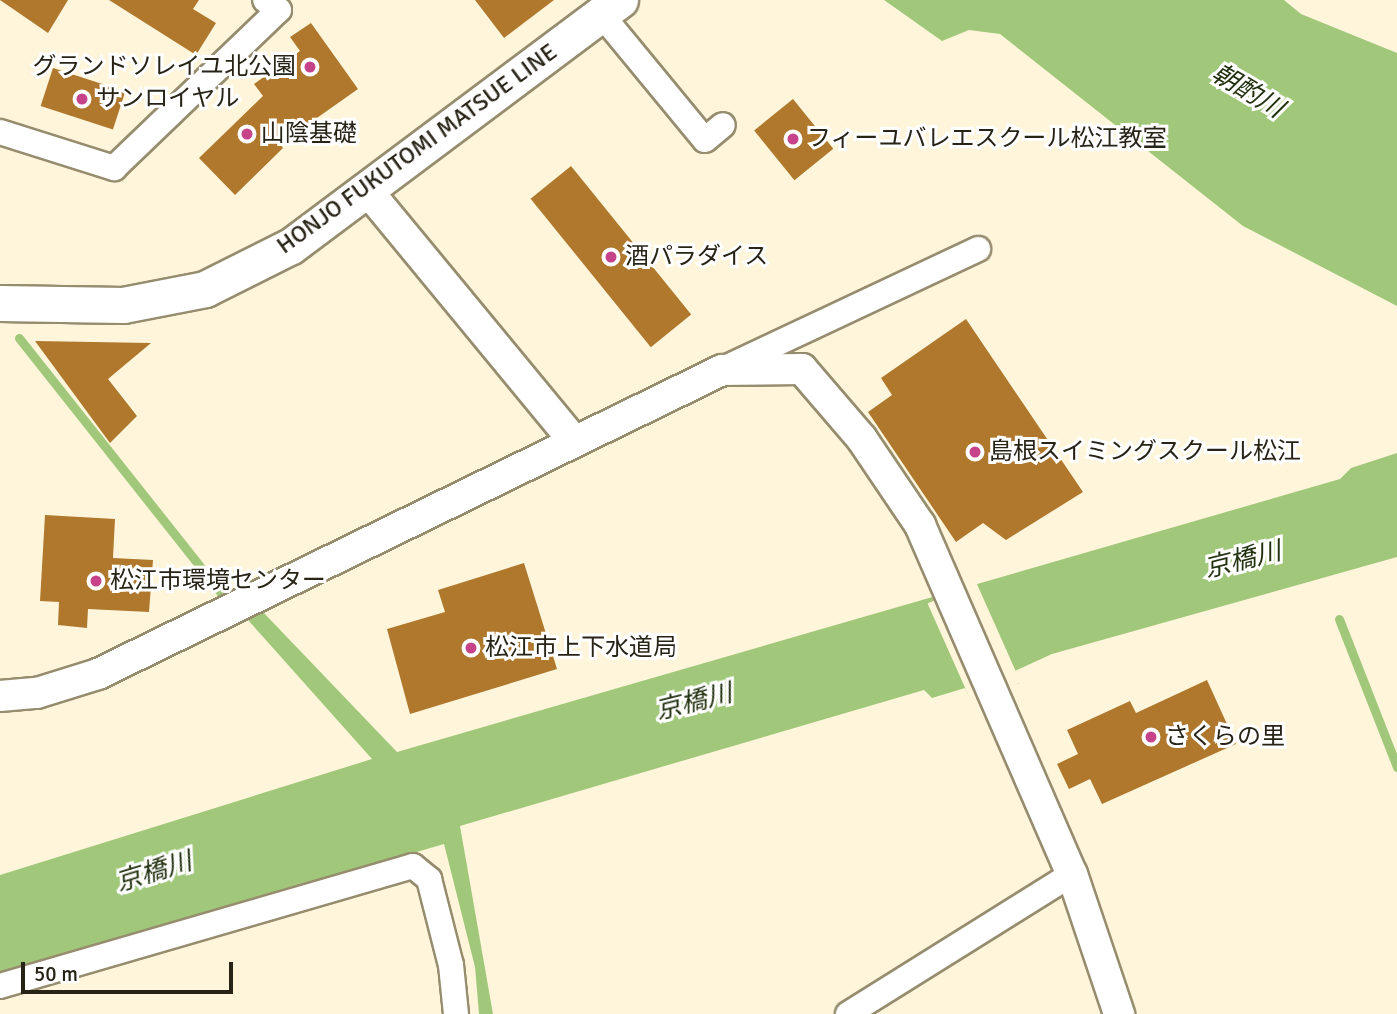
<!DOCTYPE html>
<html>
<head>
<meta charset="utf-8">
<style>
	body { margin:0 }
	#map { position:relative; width:1397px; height:1014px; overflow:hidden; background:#fef5db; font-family:Signika,"Noto Sans JP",sans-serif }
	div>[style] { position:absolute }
	.water>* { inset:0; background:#a1c87a }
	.pier>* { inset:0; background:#fef5db; transform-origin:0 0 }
	.stream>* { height:9px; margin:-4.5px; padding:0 4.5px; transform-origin:4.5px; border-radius:4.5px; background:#a1c87a }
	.building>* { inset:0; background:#b0782d; transform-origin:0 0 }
	.roads { filter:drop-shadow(2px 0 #968c6e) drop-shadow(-2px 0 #968c6e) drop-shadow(0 2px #968c6e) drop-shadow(0 -2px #968c6e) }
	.minor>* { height:24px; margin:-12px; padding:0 12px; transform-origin:12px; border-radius:12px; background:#fff }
	.tertiary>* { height:30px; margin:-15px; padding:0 15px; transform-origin:15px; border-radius:15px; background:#fff }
	.secondary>* { height:35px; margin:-17.5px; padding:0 17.5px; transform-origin:17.5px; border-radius:17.5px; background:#fff }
	.dots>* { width:19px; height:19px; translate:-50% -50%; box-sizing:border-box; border:4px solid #fff; border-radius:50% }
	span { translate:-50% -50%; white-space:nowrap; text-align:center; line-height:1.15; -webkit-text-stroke:6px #fff; paint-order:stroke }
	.poi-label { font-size:24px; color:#272317 }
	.right { translate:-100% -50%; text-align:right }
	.left { translate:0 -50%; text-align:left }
	.street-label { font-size:24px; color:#272317 }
	.water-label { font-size:26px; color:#223110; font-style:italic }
	.scale { position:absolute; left:21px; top:962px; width:212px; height:32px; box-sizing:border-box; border:4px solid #272317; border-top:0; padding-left:9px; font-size:21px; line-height:24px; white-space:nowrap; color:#272317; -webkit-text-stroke:5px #fff; paint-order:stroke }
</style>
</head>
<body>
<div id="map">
	<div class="water">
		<div style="clip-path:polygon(884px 0,1284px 0,1301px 14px,1397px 53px,1397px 306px,1243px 226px,1000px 34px,969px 30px,942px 41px)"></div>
		<div style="clip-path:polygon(1397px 453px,1397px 557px,1052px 654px,1015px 671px,1020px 683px,971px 700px,965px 688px,932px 698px,924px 690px,460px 826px,493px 1014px,479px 1014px,475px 967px,444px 844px,0 974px,0 875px,372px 759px,248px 620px,262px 611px,397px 752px,1340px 479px,1351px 468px)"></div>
	</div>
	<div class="pier">
		<div style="left:976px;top:582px;width:110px;height:53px;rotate:66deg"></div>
	</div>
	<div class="stream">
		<div style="left:19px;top:338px;width:325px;rotate:51.6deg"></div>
		<div style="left:1339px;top:619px;width:159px;rotate:68.6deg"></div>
	</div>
	<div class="building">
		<div style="clip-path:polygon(0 0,68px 0,48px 33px)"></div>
		<div style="clip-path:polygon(109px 0,199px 0,193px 9px,216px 23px,196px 55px)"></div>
		<div style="clip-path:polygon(475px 0,554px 0,504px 38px)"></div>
		<div style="clip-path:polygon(311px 23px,358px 89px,280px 144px,283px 148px,235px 195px,199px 158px,263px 96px,254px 84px,300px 51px,290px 37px)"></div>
		<div style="left:53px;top:68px;width:76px;height:40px;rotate:18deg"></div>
		<div style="left:793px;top:99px;width:64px;height:50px;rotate:51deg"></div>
		<div style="left:571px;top:166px;width:191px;height:52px;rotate:51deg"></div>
		<div style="clip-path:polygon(966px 319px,1083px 492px,1006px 540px,983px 523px,956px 542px,868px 412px,892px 395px,881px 378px)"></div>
		<div style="clip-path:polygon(35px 341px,151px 343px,108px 379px,137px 416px,110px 443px)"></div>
		<div style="clip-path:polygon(45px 515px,115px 519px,113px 558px,153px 560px,149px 612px,88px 609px,87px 628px,58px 625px,59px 602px,40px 601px)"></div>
		<div style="clip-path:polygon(524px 563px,557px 669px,410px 714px,387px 629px,445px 612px,438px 590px)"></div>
		<div style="clip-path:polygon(1207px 680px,1236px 744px,1102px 804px,1090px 779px,1069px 789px,1057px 764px,1078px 754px,1067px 730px,1130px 701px,1136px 713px)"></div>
	</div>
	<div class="roads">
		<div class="minor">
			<div style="left:601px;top:14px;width:163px;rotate:50.5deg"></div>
			<div style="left:705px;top:140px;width:23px;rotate:-40deg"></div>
			<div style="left:0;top:132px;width:120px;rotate:17.5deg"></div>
			<div style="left:114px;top:168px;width:228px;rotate:-43.8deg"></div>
			<div style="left:279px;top:10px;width:17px;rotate:-144deg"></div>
			<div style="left:723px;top:369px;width:282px;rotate:-25.2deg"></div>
			<div style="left:0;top:986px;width:430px;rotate:-16.2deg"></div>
			<div style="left:413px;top:866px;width:21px;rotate:39deg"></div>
			<div style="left:429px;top:879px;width:89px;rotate:75.7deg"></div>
			<div style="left:451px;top:965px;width:49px;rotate:84.2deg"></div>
			<div style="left:848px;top:1014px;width:264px;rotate:-32deg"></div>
		</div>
		<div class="tertiary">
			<div style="left:367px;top:190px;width:325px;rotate:50.5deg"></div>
			<div style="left:0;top:696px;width:37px;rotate:-5deg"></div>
			<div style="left:37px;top:693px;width:64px;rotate:-17.3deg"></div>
			<div style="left:98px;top:674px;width:694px;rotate:-25.97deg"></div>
			<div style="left:722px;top:370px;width:80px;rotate:-0.7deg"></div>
			<div style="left:802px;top:369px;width:92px;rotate:49.4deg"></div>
			<div style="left:862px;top:439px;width:104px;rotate:56deg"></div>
			<div style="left:920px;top:525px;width:381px;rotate:66.5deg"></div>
			<div style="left:1072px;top:874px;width:148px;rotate:71.4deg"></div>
		</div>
		<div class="secondary">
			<div style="left:0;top:303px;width:123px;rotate:0.9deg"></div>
			<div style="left:123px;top:305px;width:84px;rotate:-11deg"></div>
			<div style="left:205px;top:289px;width:96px;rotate:-26.6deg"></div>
			<div style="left:291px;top:246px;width:411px;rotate:-36.8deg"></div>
		</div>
	</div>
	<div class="dots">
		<div style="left:310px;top:67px;background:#c64389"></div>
		<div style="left:82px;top:99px;background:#c64389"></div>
		<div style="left:247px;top:134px;background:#c64389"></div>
		<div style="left:793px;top:139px;background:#c64389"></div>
		<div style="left:611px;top:257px;background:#c64389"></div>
		<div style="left:975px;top:452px;background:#c64389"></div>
		<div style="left:96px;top:581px;background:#c64389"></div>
		<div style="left:471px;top:648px;background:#c64389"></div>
		<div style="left:1151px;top:737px;background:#c64389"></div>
	</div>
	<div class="poi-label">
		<span class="right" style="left:296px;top:67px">グランドソレイユ北公園</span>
		<span class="left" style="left:96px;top:99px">サンロイヤル</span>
		<span class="left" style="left:261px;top:134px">山陰基礎</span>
		<span class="left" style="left:807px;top:139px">フィーユバレエスクール松江教室</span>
		<span class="left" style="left:625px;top:257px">酒パラダイス</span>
		<span class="left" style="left:989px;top:452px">島根スイミングスクール松江</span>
		<span class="left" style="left:110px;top:581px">松江市環境センター</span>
		<span class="left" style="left:485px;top:648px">松江市上下水道局</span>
		<span class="left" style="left:1165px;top:737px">さくらの里</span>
	</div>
	<div class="street-label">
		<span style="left:417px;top:149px;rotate:-36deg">HONJO FUKUTOMI MATSUE LINE</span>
	</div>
	<div class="water-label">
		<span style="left:1247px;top:92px;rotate:31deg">朝酌川</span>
		<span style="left:1243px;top:561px;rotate:-14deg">京橋川</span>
		<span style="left:694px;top:703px;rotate:-14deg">京橋川</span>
		<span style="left:154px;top:873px;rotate:-17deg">京橋川</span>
	</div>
	<div class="scale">50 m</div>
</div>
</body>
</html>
